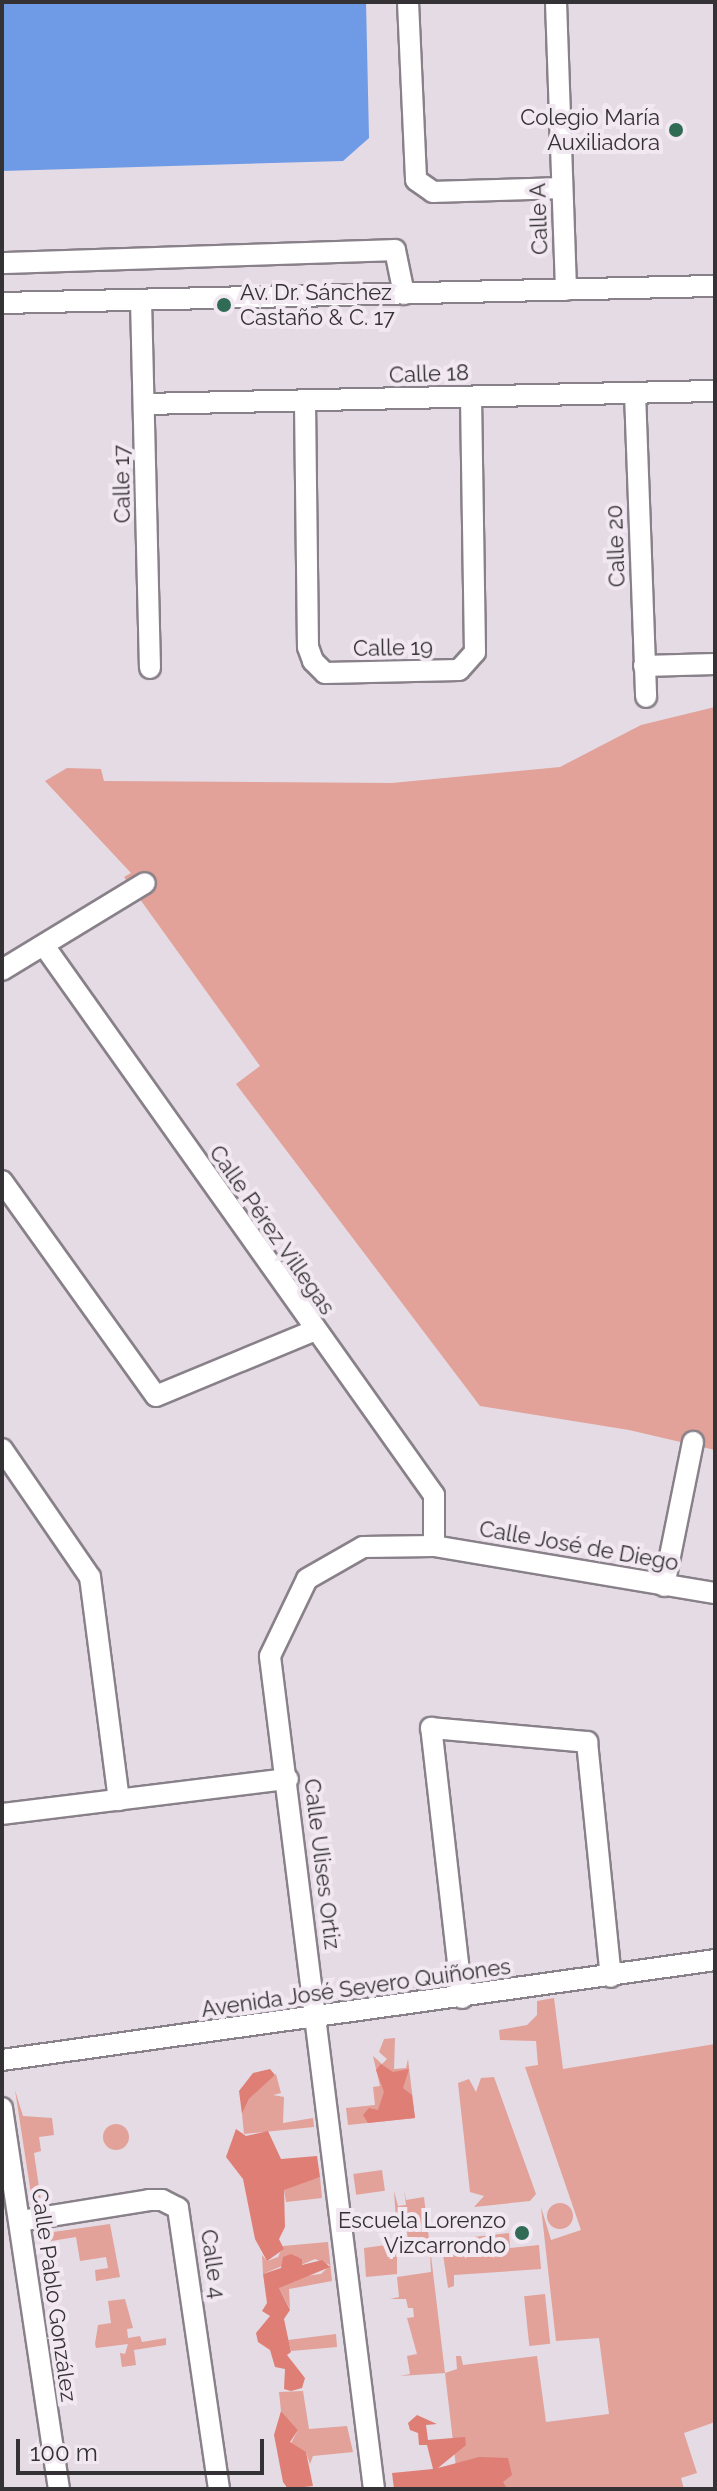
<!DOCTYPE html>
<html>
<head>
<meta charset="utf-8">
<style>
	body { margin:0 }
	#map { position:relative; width:717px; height:2491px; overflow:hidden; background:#e4dbe4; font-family:Raleway,sans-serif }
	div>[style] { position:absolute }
	.green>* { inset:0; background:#e2a199; transform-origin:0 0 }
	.round { border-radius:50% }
	.forest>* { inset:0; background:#df7e75 }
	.water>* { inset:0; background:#6f9ae6 }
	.roads { filter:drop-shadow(2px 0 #898189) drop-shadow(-2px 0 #898189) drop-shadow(0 2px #898189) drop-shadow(0 -2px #898189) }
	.minor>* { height:20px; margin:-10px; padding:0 10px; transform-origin:10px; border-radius:10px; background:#fff }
	.dots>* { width:22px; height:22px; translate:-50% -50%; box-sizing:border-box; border:4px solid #f1e8f1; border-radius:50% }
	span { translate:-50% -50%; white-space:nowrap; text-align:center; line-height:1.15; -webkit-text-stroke:8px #f1e8f1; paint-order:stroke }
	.poi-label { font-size:22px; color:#353235 }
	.right { translate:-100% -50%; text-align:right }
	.left { translate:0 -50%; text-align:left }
	.street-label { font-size:22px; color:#353235 }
	.frame { position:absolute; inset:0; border:4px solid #353235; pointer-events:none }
	.scale { position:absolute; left:16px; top:2439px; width:248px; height:36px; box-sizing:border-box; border:4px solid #353235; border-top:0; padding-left:10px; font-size:24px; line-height:28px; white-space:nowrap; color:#353235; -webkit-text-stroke:6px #f1e8f1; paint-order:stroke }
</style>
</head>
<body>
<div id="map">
	<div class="green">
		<div style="clip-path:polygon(715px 707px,715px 1450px,629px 1430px,480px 1406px,236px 1084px,260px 1066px,124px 877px,131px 873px,45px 781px,67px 768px,101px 769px,104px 781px,392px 783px,560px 767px,641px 725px)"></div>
		<div style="clip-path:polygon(554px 1998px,563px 2069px,715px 2044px,715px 2422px,684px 2433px,697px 2473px,681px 2478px,684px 2489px,507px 2489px,456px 2467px,445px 2373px,400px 2376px,410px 2374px,407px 2356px,417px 2354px,407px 2318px,414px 2317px,413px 2308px,408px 2308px,406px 2299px,390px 2299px,399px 2297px,397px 2277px,431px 2272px,430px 2253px,397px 2256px,397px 2274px,366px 2277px,364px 2248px,408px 2242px,406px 2220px,396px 2220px,394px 2191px,398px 2206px,406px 2205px,404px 2189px,406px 2200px,424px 2197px,445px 2373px,457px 2369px,456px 2356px,461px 2356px,463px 2365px,537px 2356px,546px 2422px,609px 2414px,599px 2338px,556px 2341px,541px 2207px,551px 2240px,581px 2230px,525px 2067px,538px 2065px,536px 2041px,500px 2040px,499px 2030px,527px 2025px,537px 2015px,537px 2001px)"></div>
		<div style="clip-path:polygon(395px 2038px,394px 2069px,406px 2068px,408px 2059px,415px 2118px,348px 2125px,346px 2108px,375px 2105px,373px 2087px,380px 2086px,373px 2056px,382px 2064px,387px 2059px,379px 2052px,384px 2039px)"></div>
		<div style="clip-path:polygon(276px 2074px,281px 2093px,273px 2095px,284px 2097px,283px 2123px,313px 2118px,314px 2127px,244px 2134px,242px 2114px,249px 2099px)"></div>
		<div style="clip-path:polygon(494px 2077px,536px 2194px,530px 2201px,474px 2207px,484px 2196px,470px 2192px,458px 2083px,469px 2079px,476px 2092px,481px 2078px)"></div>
		<div style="clip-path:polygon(15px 2090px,23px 2116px,52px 2118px,54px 2135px,39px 2137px,41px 2151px,34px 2153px,41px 2201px,31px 2194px)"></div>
		<div class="round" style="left:103px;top:2124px;width:26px;height:26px"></div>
		<div style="left:382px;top:2170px;width:21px;height:29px;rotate:82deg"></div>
		<div style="clip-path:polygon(320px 2177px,322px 2198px,286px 2202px,284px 2190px,290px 2185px)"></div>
		<div class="round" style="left:547px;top:2203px;width:26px;height:26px"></div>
		<div style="clip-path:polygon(110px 2224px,120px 2277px,96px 2281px,95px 2270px,108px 2268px,106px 2257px,80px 2261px,76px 2237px,39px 2243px,46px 2233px)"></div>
		<div style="clip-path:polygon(509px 2233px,510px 2248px,539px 2245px,541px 2269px,454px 2275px,454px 2286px,448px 2288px,441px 2241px,446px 2240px,448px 2247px,456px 2246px,456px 2239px)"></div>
		<div style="clip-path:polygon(328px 2242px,332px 2281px,289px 2289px,290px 2309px,279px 2288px,296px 2277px,321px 2274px,330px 2265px,315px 2259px,301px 2265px,301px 2258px,263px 2274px,262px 2255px,267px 2261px,278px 2257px,283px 2246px)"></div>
		<div style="left:545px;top:2294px;width:50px;height:21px;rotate:84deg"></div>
		<div style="clip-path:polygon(125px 2299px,133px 2328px,127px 2329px,128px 2338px,140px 2336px,142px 2342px,166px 2338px,166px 2345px,134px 2350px,136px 2365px,122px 2367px,120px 2353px,125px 2354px,128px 2344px,96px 2348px,95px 2344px,98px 2325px,111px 2323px,108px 2301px)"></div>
		<div style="clip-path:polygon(336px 2334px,337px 2347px,291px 2351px,288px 2340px)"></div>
		<div style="clip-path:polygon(303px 2391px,309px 2429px,347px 2426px,353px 2452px,313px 2456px,310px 2464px,306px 2452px,290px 2445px,298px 2430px,281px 2411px,279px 2392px)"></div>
	</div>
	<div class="forest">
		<div style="clip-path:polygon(381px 2064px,393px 2072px,409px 2069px,403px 2088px,412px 2095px,415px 2118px,368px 2123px,363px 2115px,369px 2108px,378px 2110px,384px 2092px,376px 2070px)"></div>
		<div style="clip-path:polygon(270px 2069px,275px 2075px,249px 2099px,242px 2114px,239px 2091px,253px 2073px)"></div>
		<div style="clip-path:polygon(236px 2129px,246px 2136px,268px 2131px,281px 2159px,317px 2156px,320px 2177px,284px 2190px,285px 2227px,279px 2239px,284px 2249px,267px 2261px,255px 2239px,243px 2179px,226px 2157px)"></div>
		<div style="clip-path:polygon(291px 2254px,302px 2259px,302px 2265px,322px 2260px,330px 2267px,279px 2288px,290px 2310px,284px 2319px,291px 2352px,287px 2355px,305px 2378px,302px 2388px,291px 2391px,284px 2389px,285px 2369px,275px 2367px,270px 2350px,258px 2342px,256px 2333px,270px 2316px,262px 2311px,267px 2303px,263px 2274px,281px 2268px,283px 2257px)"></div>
		<div style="clip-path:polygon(281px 2411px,298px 2430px,290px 2442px,306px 2452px,313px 2486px,288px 2489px,283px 2482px,274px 2435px)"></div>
		<div style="clip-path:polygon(417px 2415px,437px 2424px,426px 2425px,428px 2440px,465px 2437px,466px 2445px,438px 2468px,479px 2457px,508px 2458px,512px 2475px,503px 2482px,507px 2489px,394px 2489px,392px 2473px,433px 2469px,427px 2445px,419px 2445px,418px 2433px,410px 2430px,408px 2423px)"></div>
	</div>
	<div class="water">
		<div style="clip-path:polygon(2px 2px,366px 2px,369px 138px,343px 161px,2px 171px)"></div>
	</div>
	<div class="roads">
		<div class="minor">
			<div style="left:408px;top:2px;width:178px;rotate:87.4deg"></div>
			<div style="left:416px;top:180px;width:21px;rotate:35deg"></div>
			<div style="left:433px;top:192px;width:129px;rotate:-1.8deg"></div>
			<div style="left:556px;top:2px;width:288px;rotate:88deg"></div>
			<div style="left:2px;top:263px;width:393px;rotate:-1.9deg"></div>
			<div style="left:395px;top:250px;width:45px;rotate:78.4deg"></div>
			<div style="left:141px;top:300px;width:368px;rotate:88.6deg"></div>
			<div style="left:2px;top:303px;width:713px;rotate:-1.37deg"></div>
			<div style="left:635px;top:393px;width:304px;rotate:87.9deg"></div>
			<div style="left:305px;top:402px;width:245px;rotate:89.3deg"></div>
			<div style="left:308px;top:647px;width:15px;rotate:70deg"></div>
			<div style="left:313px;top:661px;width:17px;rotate:45deg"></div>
			<div style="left:325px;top:673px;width:134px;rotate:-1.3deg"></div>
			<div style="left:459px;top:670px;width:24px;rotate:-48deg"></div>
			<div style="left:475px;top:652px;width:255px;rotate:-90.9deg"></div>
			<div style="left:145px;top:404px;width:570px;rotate:-1.31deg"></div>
			<div style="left:644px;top:666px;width:71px;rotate:-1.6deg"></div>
			<div style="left:45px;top:947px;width:672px;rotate:54.63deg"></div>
			<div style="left:434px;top:1495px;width:51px;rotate:90deg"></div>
			<div style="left:2px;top:970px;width:167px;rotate:-31.3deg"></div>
			<div style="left:2px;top:1181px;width:264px;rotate:54.4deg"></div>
			<div style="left:156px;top:1396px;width:170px;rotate:-22.5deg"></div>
			<div style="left:2px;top:1449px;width:155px;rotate:55.5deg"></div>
			<div style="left:90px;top:1577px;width:225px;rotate:82.6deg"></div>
			<div style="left:664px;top:1586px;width:147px;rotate:-78.6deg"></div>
			<div style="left:2px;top:1814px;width:288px;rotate:-7deg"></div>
			<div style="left:462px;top:1998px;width:272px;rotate:-96.5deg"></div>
			<div style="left:431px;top:1728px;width:157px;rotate:5.1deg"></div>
			<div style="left:587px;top:1742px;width:236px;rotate:84.2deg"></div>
			<div style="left:2px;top:2060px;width:720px;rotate:-7.98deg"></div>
			<div style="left:2px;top:2108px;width:385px;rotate:81.5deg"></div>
			<div style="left:20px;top:2221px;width:131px;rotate:-9.2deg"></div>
			<div style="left:149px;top:2200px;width:13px"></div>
			<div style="left:162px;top:2200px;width:18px;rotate:27deg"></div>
			<div style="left:178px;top:2208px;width:284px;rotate:81.7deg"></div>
			<div style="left:374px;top:2489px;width:839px;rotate:-97.12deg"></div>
			<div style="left:270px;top:1656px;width:85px;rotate:-64.3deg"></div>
			<div style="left:307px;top:1579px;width:64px;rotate:-29.7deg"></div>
			<div style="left:363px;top:1547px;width:71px;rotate:-0.8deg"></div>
			<div style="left:434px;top:1546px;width:285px;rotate:9.5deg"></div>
		</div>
	</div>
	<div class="dots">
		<div style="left:676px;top:130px;background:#2f6b55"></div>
		<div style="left:224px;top:305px;background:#2f6b55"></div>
		<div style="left:522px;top:2233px;background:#2f6b55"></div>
	</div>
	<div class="poi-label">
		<span class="right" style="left:660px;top:130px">Colegio María<br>Auxiliadora</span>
		<span class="left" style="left:240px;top:305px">Av. Dr. Sánchez<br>Castaño &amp; C. 17</span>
		<span class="right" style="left:506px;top:2233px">Escuela Lorenzo<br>Vizcarrondo</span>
	</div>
	<div class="street-label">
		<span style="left:539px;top:219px;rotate:-92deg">Calle A</span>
		<span style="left:429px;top:374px;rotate:-2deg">Calle 18</span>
		<span style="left:122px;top:484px;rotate:-91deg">Calle 17</span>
		<span style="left:616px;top:546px;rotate:-92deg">Calle 20</span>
		<span style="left:393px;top:648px;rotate:-1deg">Calle 19</span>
		<span style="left:272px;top:1230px;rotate:55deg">Calle Pérez Villegas</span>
		<span style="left:579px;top:1546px;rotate:10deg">Calle José de Diego</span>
		<span style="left:322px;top:1864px;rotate:83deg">Calle Ulises Ortiz</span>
		<span style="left:356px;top:1988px;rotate:-8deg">Avenida José Severo Quiñones</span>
		<span style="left:213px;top:2264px;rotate:82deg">Calle 4</span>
		<span style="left:54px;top:2295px;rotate:82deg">Calle Pablo González</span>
	</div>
	<div class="frame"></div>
	<div class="scale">100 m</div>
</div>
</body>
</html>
